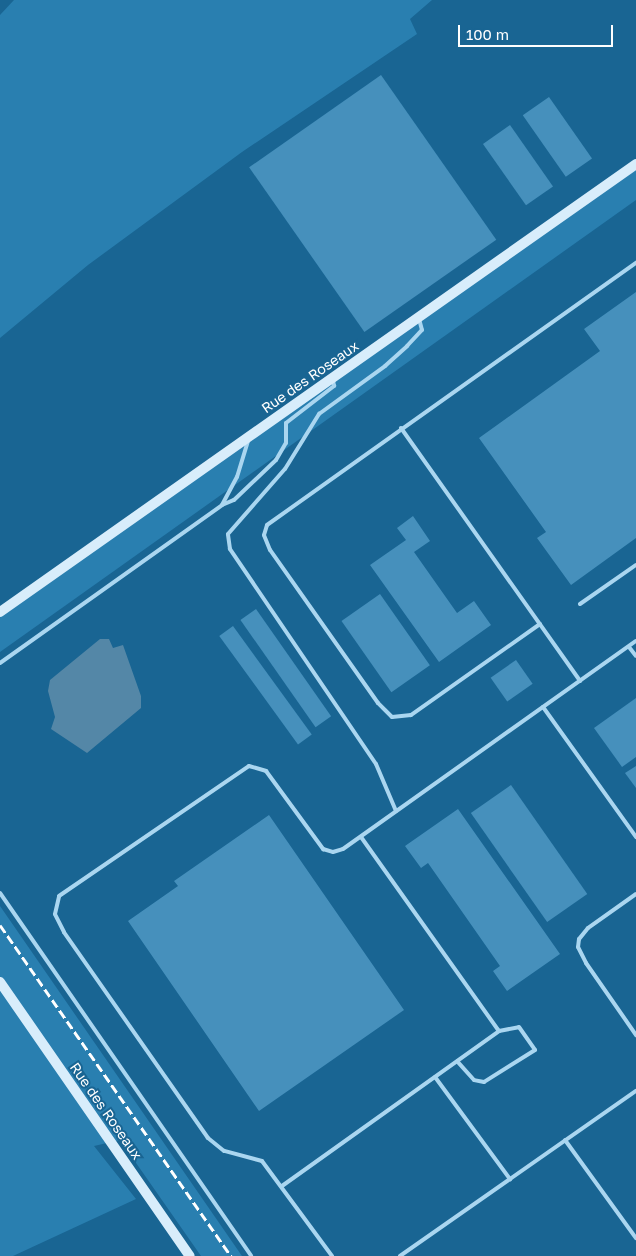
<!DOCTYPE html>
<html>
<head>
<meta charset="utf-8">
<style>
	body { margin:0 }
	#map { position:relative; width:636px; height:1256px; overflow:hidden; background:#196593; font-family:"Golos Text",sans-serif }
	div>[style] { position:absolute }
	.green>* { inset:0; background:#297fb0 }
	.water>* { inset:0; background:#5487a7 }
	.building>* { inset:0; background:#4690bc; transform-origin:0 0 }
	.lane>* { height:4px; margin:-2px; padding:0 2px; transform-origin:2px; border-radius:2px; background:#aad6f0 }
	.secondary>* { height:10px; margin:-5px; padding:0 5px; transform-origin:5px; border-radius:5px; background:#d8edfb }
	.rail>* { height:3px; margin-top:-1.5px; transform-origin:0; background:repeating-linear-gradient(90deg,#fff 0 9px,transparent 0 13px) }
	span { translate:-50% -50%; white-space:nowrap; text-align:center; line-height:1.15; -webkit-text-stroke:4px #196593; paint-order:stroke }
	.street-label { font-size:14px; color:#fff }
	.scale { position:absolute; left:458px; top:25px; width:155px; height:22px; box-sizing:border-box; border:2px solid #fff; border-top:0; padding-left:6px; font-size:15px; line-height:18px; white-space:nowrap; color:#fff; -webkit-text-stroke:4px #196593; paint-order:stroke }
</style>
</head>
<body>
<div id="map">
	<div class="green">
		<div style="clip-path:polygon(14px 0,432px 0,410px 19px,417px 34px,242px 152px,88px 265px,0 338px,0 15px)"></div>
		<div style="clip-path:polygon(636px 164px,636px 200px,0 652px,0 612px)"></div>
		<div style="clip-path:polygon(0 906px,242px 1256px,201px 1256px,120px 1140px,94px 1146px,136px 1199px,13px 1256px,0 1256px)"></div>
	</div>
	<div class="water">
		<div style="clip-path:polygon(100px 639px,109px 639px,113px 648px,123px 645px,141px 696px,141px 708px,87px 753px,51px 729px,55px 717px,48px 691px,50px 680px)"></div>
	</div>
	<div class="building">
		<div style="left:381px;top:75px;width:201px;height:161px;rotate:55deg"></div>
		<div style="left:549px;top:97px;width:75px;height:32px;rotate:55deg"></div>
		<div style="left:510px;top:125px;width:75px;height:33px;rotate:55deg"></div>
		<div style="clip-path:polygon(636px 292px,636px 538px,571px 585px,537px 538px,546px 532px,479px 438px,600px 351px,584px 329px)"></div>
		<div style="clip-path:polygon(413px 516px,430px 541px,414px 552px,457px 613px,474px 601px,491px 625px,439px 662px,370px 565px,406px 540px,397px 528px)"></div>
		<div style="left:380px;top:594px;width:87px;height:47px;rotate:55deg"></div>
		<div style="left:256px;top:609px;width:131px;height:19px;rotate:55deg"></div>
		<div style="left:233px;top:626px;width:134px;height:17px;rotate:54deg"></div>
		<div style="left:516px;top:660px;width:29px;height:31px;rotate:55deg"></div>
		<div style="clip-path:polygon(636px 698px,636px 757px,622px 767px,594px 728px)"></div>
		<div style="clip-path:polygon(636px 766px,636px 788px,625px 773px)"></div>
		<div style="left:511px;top:785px;width:133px;height:49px;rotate:55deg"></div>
		<div style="clip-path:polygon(458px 809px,560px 954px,507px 991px,493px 971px,500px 966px,428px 863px,421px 868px,405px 846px)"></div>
		<div style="clip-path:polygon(269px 815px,404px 1010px,259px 1111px,128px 921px,178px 886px,174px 881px)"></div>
	</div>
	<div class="lane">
		<div style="left:401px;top:428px;width:310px;rotate:54.7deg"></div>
		<div style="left:222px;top:505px;width:13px;rotate:-23deg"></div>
		<div style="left:234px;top:500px;width:58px;rotate:-43.6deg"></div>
		<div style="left:276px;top:460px;width:20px;rotate:-60deg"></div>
		<div style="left:286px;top:443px;width:20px;rotate:-90deg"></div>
		<div style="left:286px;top:423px;width:61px;rotate:-37.6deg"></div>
		<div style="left:334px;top:386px;width:6px;rotate:-99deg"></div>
		<div style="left:580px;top:604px;width:68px;rotate:-34.9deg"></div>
		<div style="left:540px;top:624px;width:158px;rotate:144.8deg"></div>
		<div style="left:411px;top:715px;width:19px;rotate:174deg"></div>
		<div style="left:392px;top:717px;width:20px;rotate:-135deg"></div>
		<div style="left:378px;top:703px;width:187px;rotate:-125.2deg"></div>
		<div style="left:270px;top:550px;width:16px;rotate:-112deg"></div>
		<div style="left:264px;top:535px;width:10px;rotate:-73deg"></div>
		<div style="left:267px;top:525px;width:453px;rotate:-35.4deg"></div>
		<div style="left:629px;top:647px;width:11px;rotate:52deg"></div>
		<div style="left:0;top:663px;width:272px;rotate:-35.4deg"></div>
		<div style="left:222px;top:505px;width:32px;rotate:-62deg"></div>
		<div style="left:237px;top:477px;width:39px;rotate:-73deg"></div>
		<div style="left:543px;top:707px;width:160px;rotate:54.4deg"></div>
		<div style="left:396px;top:811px;width:51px;rotate:-113.1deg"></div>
		<div style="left:376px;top:764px;width:260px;rotate:-124.2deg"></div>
		<div style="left:230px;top:549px;width:15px;rotate:-98deg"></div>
		<div style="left:228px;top:534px;width:86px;rotate:-48.8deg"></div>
		<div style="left:285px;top:469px;width:65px;rotate:-58.3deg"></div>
		<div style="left:319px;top:414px;width:82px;rotate:-36deg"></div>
		<div style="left:385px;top:366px;width:30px;rotate:-42deg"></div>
		<div style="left:407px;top:346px;width:22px;rotate:-47deg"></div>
		<div style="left:422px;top:330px;width:11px;rotate:-105deg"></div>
		<div style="left:361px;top:837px;width:238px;rotate:54.6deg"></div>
		<div style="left:0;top:893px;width:441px;rotate:55.3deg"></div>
		<div style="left:636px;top:894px;width:59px;rotate:144.7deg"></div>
		<div style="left:588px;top:928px;width:14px;rotate:129deg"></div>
		<div style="left:579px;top:939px;width:8px;rotate:97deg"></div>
		<div style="left:578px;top:947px;width:18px;rotate:63deg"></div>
		<div style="left:586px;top:963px;width:88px;rotate:55.2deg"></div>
		<div style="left:435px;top:1077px;width:127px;rotate:53.7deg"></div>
		<div style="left:565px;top:1140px;width:121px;rotate:54.1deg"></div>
		<div style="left:282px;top:1186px;width:267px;rotate:-35.5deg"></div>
		<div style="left:499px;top:1031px;width:20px;rotate:-11deg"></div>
		<div style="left:519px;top:1027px;width:28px;rotate:55deg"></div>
		<div style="left:535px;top:1050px;width:60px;rotate:147.9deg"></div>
		<div style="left:484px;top:1082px;width:10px;rotate:-169deg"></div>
		<div style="left:474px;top:1080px;width:25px;rotate:-132deg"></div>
		<div style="left:332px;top:1256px;width:118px;rotate:-126.4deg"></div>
		<div style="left:262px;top:1161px;width:39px;rotate:-165deg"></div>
		<div style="left:224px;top:1151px;width:21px;rotate:-141deg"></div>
		<div style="left:208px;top:1138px;width:251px;rotate:-125deg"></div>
		<div style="left:64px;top:932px;width:20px;rotate:-117deg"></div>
		<div style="left:55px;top:914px;width:18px;rotate:-77deg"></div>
		<div style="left:59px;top:896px;width:230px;rotate:-34.4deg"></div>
		<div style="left:249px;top:766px;width:18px;rotate:16deg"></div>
		<div style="left:266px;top:771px;width:97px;rotate:53.8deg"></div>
		<div style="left:323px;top:849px;width:10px;rotate:17deg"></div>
		<div style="left:333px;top:852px;width:10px;rotate:-17deg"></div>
		<div style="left:343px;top:849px;width:359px;rotate:-35.4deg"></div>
		<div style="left:400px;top:1256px;width:288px;rotate:-35deg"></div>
	</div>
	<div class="secondary">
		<div style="left:0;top:612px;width:778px;rotate:-35.16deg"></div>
		<div style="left:0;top:982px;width:333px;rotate:55.3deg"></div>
	</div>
	<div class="rail">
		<div style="left:0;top:925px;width:404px;rotate:55.1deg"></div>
	</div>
	<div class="street-label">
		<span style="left:310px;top:377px;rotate:-35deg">Rue des Roseaux</span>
		<span style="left:106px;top:1111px;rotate:55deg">Rue des Roseaux</span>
	</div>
	<div class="scale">100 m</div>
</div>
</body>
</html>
